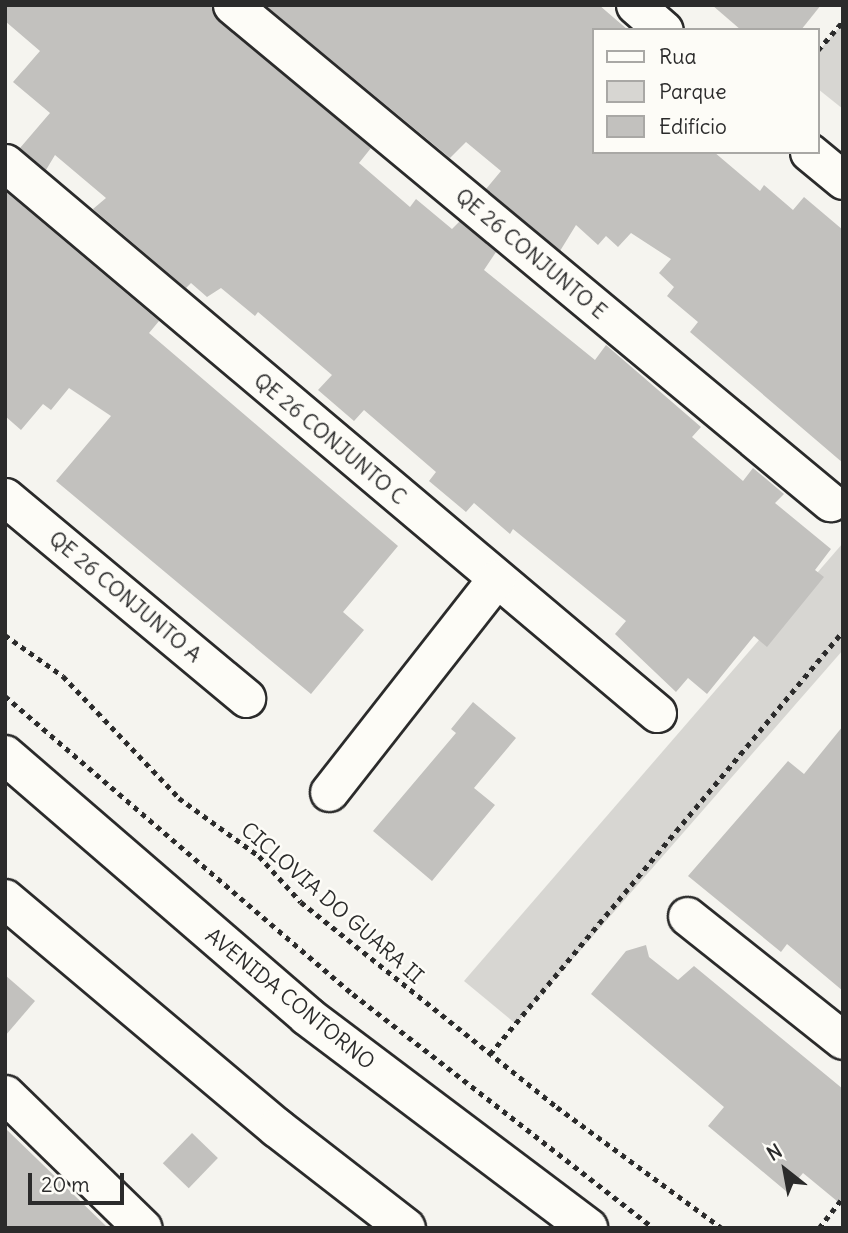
<!DOCTYPE html>
<html>
<head>
<meta charset="utf-8">
<style>
	body { margin:0 }
	#map { position:relative; width:848px; height:1233px; overflow:hidden; background:#f5f4ef; font-family:Delius,sans-serif }
	div>[style] { position:absolute }
	.green>* { inset:0; background:#d7d6d2 }
	.building>* { inset:0; background:#c2c1be; transform-origin:0 0 }
	.path>* { height:4.5px; margin-top:-2.25px; transform-origin:0; background:repeating-linear-gradient(90deg,#2b2b2b 0 5px,transparent 0 10px) }
	.roads { filter:drop-shadow(2px 0 #2b2b2b) drop-shadow(-2px 0 #2b2b2b) drop-shadow(0 2px #2b2b2b) drop-shadow(0 -2px #2b2b2b) }
	.minor>* { height:37px; margin:-18.5px; padding:0 18.5px; transform-origin:18.5px; border-radius:18.5px; background:#fdfcf7 }
	.major>* { height:38px; margin:-19px; padding:0 19px; transform-origin:19px; border-radius:19px; background:#fdfcf7 }
	span { translate:-50% -50%; white-space:nowrap; text-align:center; line-height:1.15; -webkit-text-stroke:5px #fdfcf7; paint-order:stroke }
	.street-label { font-size:21px; color:#2b2b2b }
	.frame { position:absolute; inset:0; border:7px solid #2b2b2b; pointer-events:none }
	.legend { position:absolute; left:592px; top:28px; width:228px; height:126px; box-sizing:border-box; background:#fdfcf7; border:2px solid #a9a8a5; margin:0; padding:9px 12px; list-style:none; font-size:21px; color:#2b2b2b }
	.legend li { display:flex; align-items:center; gap:14px; height:35px }
	.legend b { width:35px; border:2px solid #a9a8a5 }
	.north { position:absolute; left:750px; top:1135px; width:70px; height:70px; -webkit-text-stroke:5px #fdfcf7; paint-order:stroke; rotate:329deg; font-size:19px; font-weight:700; line-height:28px; text-align:center; color:#2b2b2b }
	.north::after { content:''; display:block; margin:auto; width:24px; height:32px; background:#2b2b2b; clip-path:polygon(50% 0,100% 100%,50% 72%,0 100%) }
	.scale { position:absolute; left:28px; top:1173px; width:96px; height:32px; box-sizing:border-box; border:4px solid #2b2b2b; border-top:0; padding-left:9px; font-size:21px; line-height:24px; white-space:nowrap; color:#2b2b2b; -webkit-text-stroke:5px #fdfcf7; paint-order:stroke }
</style>
</head>
<body>
<div id="map">
	<div class="green">
		<div style="clip-path:polygon(843px 23px,843px 109px,818px 89px,818px 52px)"></div>
		<div style="clip-path:polygon(843px 543px,843px 650px,516px 1024px,464px 981px)"></div>
	</div>
	<div class="building">
		<div style="clip-path:polygon(5px 5px,212px 5px,219px 21px,371px 148px,359px 163px,410px 207px,416px 199px,452px 229px,460px 221px,496px 252px,484px 270px,595px 360px,606px 345px,701px 427px,692px 437px,743px 481px,753px 468px,784px 494px,775px 503px,831px 549px,815px 570px,824px 577px,767px 647px,754px 636px,707px 694px,688px 678px,676px 692px,615px 634px,626px 621px,513px 529px,510px 534px,474px 503px,466px 512px,429px 481px,436px 472px,364px 410px,354px 421px,318px 390px,332px 375px,258px 312px,255px 316px,221px 288px,207px 297px,191px 283px,186px 288px,93px 209px,106px 198px,55px 155px,46px 170px,20px 148px,50px 113px,13px 82px,40px 51px,5px 21px)"></div>
		<div style="clip-path:polygon(265px 5px,599px 5px,628px 30px,594px 30px,594px 152px,714px 152px,760px 191px,764px 185px,793px 210px,804px 197px,843px 230px,843px 463px,690px 332px,698px 322px,667px 296px,674px 287px,659px 273px,671px 259px,631px 233px,618px 247px,606px 236px,598px 245px,576px 225px,560px 251px,486px 189px,501px 171px,466px 142px,450px 158px)"></div>
		<div style="clip-path:polygon(712px 5px,821px 5px,801px 30px,741px 30px)"></div>
		<div style="clip-path:polygon(5px 191px,159px 321px,149px 333px,398px 546px,343px 612px,364px 630px,311px 694px,56px 481px,111px 416px,69px 388px,51px 410px,43px 404px,21px 430px,5px 416px)"></div>
		<div style="clip-path:polygon(473px 702px,516px 738px,474px 788px,495px 805px,432px 881px,373px 831px,456px 733px,451px 729px)"></div>
		<div style="clip-path:polygon(843px 726px,843px 991px,787px 944px,781px 952px,688px 876px,788px 761px,804px 774px)"></div>
		<div style="clip-path:polygon(646px 945px,649px 957px,678px 980px,694px 966px,843px 1089px,843px 1206px,803px 1173px,787px 1192px,708px 1126px,724px 1107px,591px 994px,626px 951px)"></div>
		<div style="clip-path:polygon(5px 975px,35px 1001px,5px 1036px)"></div>
		<div style="clip-path:polygon(5px 1128px,36px 1158px,108px 1228px,5px 1228px)"></div>
		<div style="left:192px;top:1133px;width:36px;height:42px;rotate:44deg"></div>
	</div>
	<div class="path">
		<div style="left:818px;top:50px;width:38px;rotate:-49deg"></div>
		<div style="left:5px;top:635px;width:71px;rotate:35.3deg"></div>
		<div style="left:63px;top:676px;width:168px;rotate:46.4deg"></div>
		<div style="left:179px;top:798px;width:99px;rotate:35.9deg"></div>
		<div style="left:259px;top:856px;width:62px;rotate:47.6deg"></div>
		<div style="left:301px;top:902px;width:328px;rotate:38.7deg"></div>
		<div style="left:557px;top:1107px;width:205px;rotate:36.3deg"></div>
		<div style="left:5px;top:696px;width:458px;rotate:40.6deg"></div>
		<div style="left:353px;top:994px;width:381px;rotate:37.9deg"></div>
		<div style="left:490px;top:1054px;width:551px;rotate:-50.15deg"></div>
		<div style="left:819px;top:1228px;width:39px;rotate:-52deg"></div>
	</div>
	<div class="roads">
		<div class="minor">
			<div style="left:232px;top:5px;width:778px;rotate:39.73deg"></div>
			<div style="left:635px;top:5px;width:38px;rotate:41deg"></div>
			<div style="left:809px;top:152px;width:44px;rotate:39.5deg"></div>
			<div style="left:5px;top:163px;width:853px;rotate:40.15deg"></div>
			<div style="left:5px;top:497px;width:314px;rotate:39.8deg"></div>
			<div style="left:329px;top:792px;width:271px;rotate:-51.9deg"></div>
			<div style="left:687px;top:916px;width:199px;rotate:38.5deg"></div>
			<div style="left:5px;top:1094px;width:192px;rotate:44.2deg"></div>
		</div>
		<div class="major">
			<div style="left:5px;top:755px;width:399px;rotate:40.8deg"></div>
			<div style="left:307px;top:1016px;width:352px;rotate:37deg"></div>
			<div style="left:5px;top:899px;width:356px;rotate:40.1deg"></div>
			<div style="left:277px;top:1128px;width:163px;rotate:37.8deg"></div>
		</div>
	</div>
	<div class="street-label">
		<span style="left:531px;top:254px;rotate:40deg">QE 26 CONJUNTO E</span>
		<span style="left:330px;top:439px;rotate:40deg">QE 26 CONJUNTO C</span>
		<span style="left:125px;top:597px;rotate:40deg">QE 26 CONJUNTO A</span>
		<span style="left:332px;top:903px;rotate:41deg">CICLOVIA DO GUARA II</span>
		<span style="left:290px;top:999px;rotate:39deg">AVENIDA CONTORNO</span>
	</div>
	<div class="frame"></div>
	<ul class="legend">
	<li><b style="height:9px;background:#fdfcf7"></b>Rua</li>
	<li><b style="height:19px;background:#d7d6d2"></b>Parque</li>
	<li><b style="height:19px;background:#c2c1be"></b>Edifício</li>
	</ul>
	<div class="north">N</div>
	<div class="scale">20 m</div>
</div>
</body>
</html>
